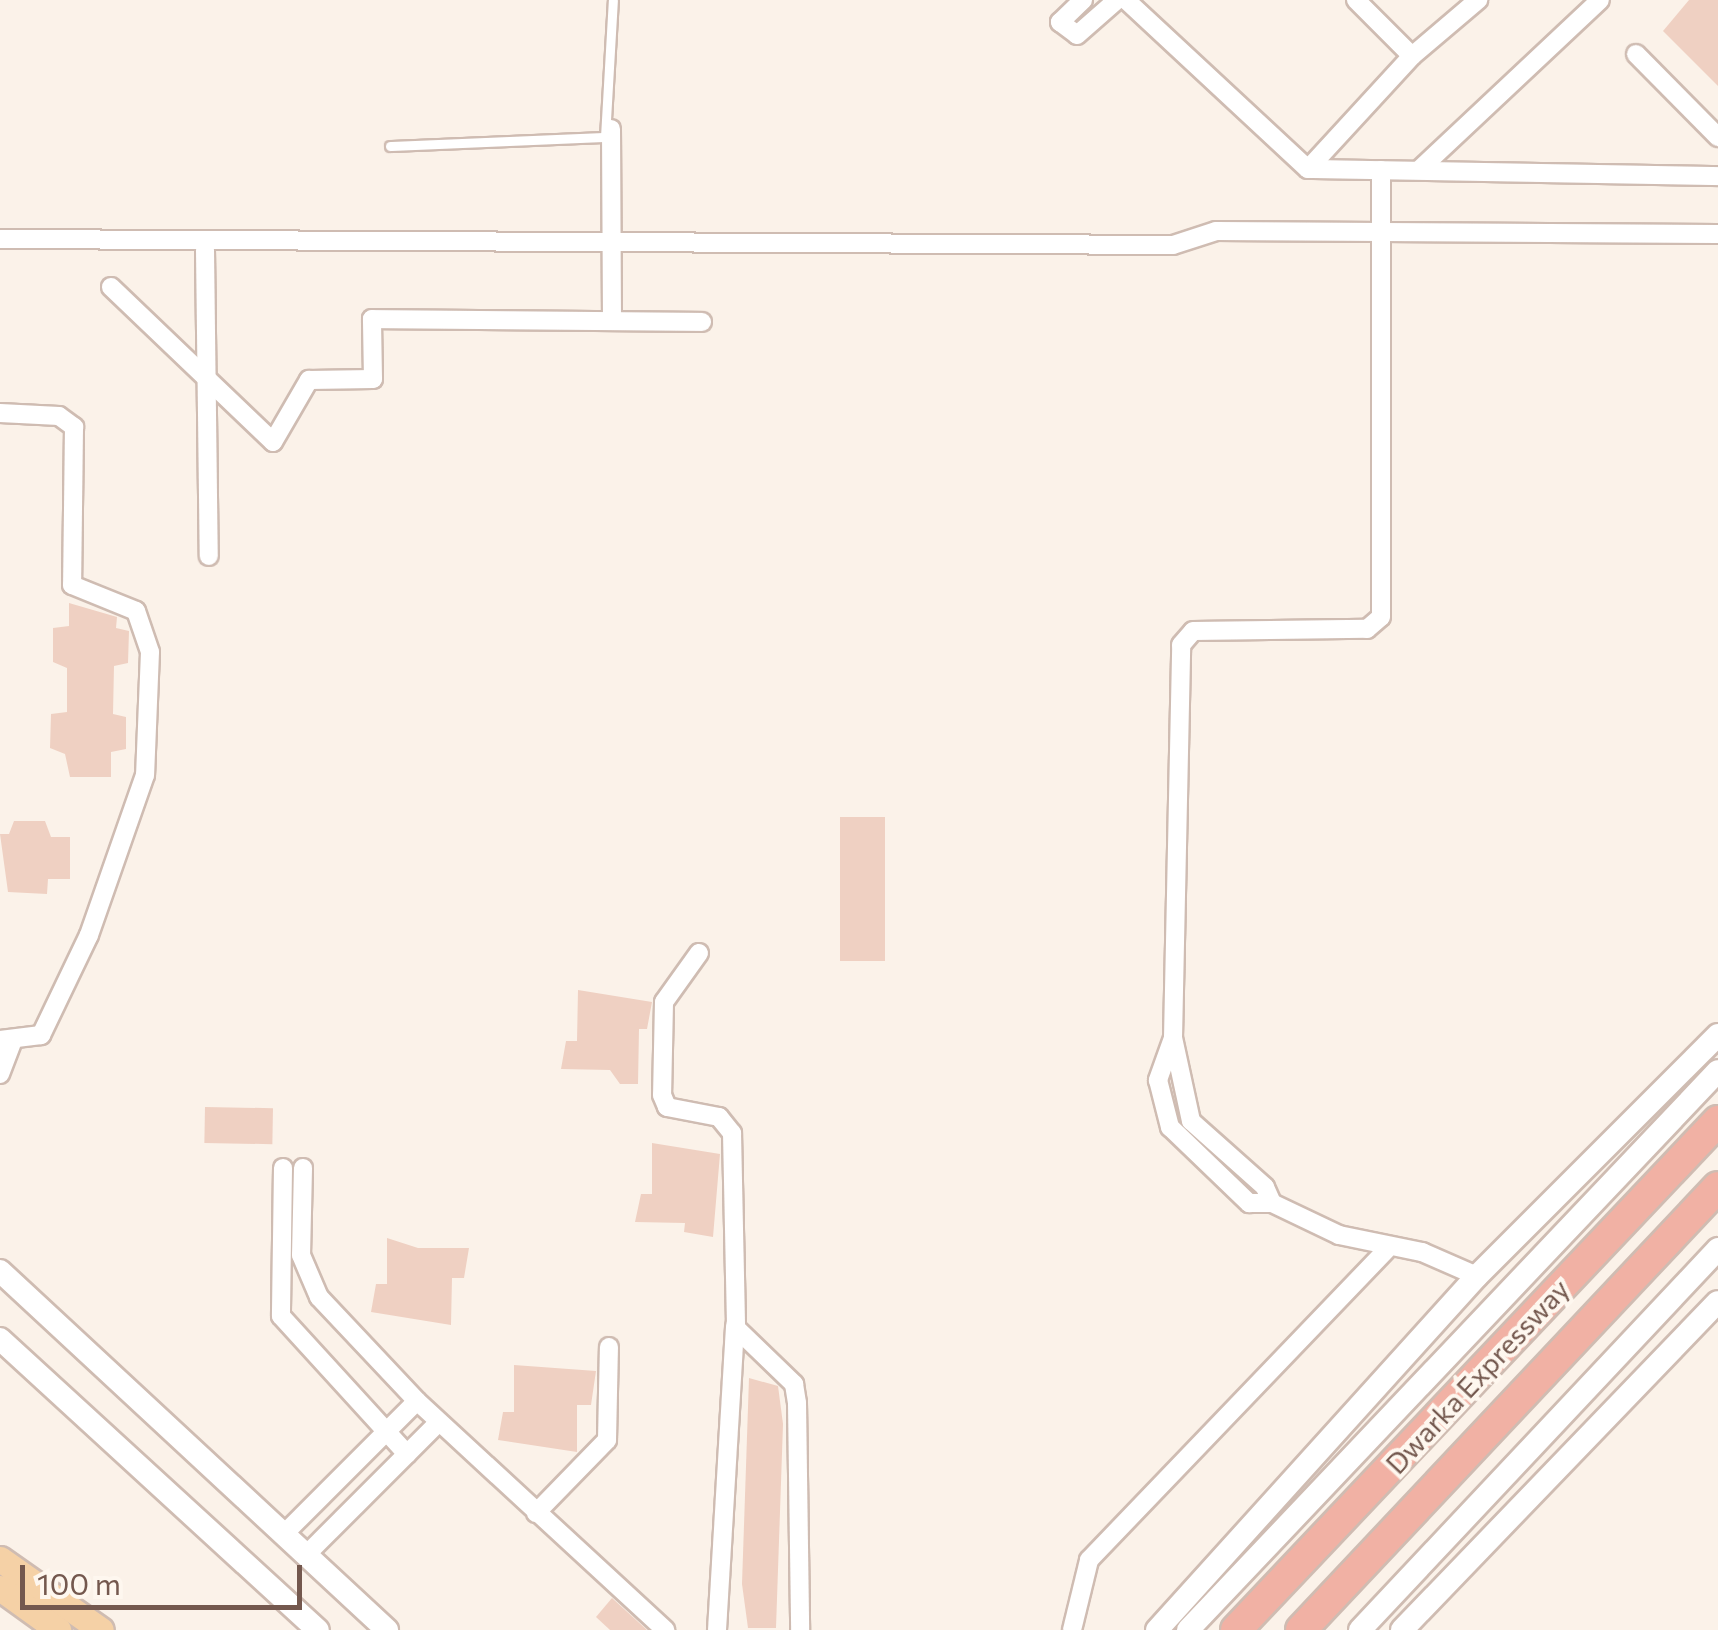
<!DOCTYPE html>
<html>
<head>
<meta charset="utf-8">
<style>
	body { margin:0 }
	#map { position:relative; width:1718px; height:1630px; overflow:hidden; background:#fbf2e9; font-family:Commissioner,sans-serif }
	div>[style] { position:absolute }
	.building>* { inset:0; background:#efd0c2; transform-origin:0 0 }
	.roads { filter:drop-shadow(2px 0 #cfbcb2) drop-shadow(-2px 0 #cfbcb2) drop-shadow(0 2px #cfbcb2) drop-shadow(0 -2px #cfbcb2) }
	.lane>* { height:9px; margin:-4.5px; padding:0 4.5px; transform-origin:4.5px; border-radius:4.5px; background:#fff }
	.street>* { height:18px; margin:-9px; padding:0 9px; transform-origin:9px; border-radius:9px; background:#fff }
	.secondary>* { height:22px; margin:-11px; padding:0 11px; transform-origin:11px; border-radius:11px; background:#fff }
	.primary>* { height:25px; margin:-12.5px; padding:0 12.5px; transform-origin:12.5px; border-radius:12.5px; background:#f5d1a6 }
	.highway>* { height:30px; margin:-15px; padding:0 15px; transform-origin:15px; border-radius:15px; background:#f1b1a4 }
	span { translate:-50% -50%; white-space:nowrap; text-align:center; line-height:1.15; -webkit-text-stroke:8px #fef7ef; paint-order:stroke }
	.street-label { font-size:28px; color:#74584e }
	.scale { position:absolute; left:20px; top:1565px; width:282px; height:45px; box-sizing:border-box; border:5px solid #74584e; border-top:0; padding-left:12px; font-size:30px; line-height:35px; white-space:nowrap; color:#74584e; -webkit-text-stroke:8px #fef7ef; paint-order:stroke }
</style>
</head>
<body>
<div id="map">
	<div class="building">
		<div style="clip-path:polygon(1689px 0,1718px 0,1718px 86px,1663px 31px)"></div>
		<div style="clip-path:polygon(69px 603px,117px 617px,116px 628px,129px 631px,128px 663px,114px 666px,113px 714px,126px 717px,126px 749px,111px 752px,111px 777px,70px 777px,65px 754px,50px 748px,51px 714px,67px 712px,67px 668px,53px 662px,53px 628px,69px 626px)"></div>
		<div style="left:840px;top:817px;width:45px;height:144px"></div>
		<div style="clip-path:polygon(14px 821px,45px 821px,51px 837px,70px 837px,70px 879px,48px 879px,47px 894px,8px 892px,0 834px,9px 834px)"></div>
		<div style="clip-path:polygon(578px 990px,652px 1002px,647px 1029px,639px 1029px,638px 1084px,620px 1084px,610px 1070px,561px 1069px,566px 1041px,577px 1041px)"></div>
		<div style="left:205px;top:1107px;width:68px;height:36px;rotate:1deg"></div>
		<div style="clip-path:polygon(652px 1143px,720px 1154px,713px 1237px,684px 1232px,685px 1223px,635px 1222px,641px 1194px,652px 1194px)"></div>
		<div style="clip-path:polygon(387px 1238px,418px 1248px,469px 1248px,464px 1278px,452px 1278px,451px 1325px,371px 1312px,376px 1284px,387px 1284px)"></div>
		<div style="clip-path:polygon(514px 1365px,596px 1371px,591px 1405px,577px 1405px,577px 1452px,498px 1440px,503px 1412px,514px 1412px)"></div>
		<div style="clip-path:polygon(749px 1378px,778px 1386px,783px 1424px,776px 1628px,748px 1628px,742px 1584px)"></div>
		<div style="clip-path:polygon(612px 1598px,647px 1630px,610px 1630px,596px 1617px)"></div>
	</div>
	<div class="roads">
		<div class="lane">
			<div style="left:390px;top:146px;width:215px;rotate:-2.4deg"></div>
			<div style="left:605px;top:137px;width:137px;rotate:-86.7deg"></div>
		</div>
		<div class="street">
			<div style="left:1083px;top:0;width:32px;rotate:136deg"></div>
			<div style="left:1060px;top:22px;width:21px;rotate:37deg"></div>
			<div style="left:1077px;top:35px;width:53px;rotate:-41.2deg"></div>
			<div style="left:1126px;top:0;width:248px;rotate:42.9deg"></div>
			<div style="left:1308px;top:169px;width:410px;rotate:1deg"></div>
			<div style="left:1356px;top:0;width:79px;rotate:45deg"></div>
			<div style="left:1412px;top:56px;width:87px;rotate:-40.3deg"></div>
			<div style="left:1636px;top:54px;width:117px;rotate:45.3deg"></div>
			<div style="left:611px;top:129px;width:192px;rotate:89.7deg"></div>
			<div style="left:1308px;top:169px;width:154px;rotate:-47.4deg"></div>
			<div style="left:1419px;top:170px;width:248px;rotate:-43.2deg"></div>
			<div style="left:0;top:239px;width:1173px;rotate:0.29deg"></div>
			<div style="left:1173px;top:245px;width:45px;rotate:-18deg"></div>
			<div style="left:1216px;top:231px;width:502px;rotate:0.34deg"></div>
			<div style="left:205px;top:250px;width:306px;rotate:89.3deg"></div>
			<div style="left:111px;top:287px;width:224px;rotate:43.7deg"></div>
			<div style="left:273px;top:442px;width:72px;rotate:-59.9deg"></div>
			<div style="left:309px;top:380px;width:64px;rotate:-0.9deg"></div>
			<div style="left:373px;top:379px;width:60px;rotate:-91deg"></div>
			<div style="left:372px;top:319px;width:330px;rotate:0.5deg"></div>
			<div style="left:0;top:413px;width:59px;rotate:2.9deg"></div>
			<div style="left:59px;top:416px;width:19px;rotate:36deg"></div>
			<div style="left:74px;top:427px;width:158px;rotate:90.7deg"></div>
			<div style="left:72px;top:585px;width:69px;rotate:22.1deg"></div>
			<div style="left:136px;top:611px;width:43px;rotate:71.1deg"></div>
			<div style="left:150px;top:652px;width:123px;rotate:92.3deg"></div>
			<div style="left:145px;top:775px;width:170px;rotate:109.3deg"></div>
			<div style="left:89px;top:935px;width:111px;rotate:115.6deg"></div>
			<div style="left:41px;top:1035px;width:41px;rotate:173deg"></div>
			<div style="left:699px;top:953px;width:60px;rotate:125.5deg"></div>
			<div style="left:664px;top:1002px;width:93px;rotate:91.2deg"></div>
			<div style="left:662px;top:1095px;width:13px;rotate:67deg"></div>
			<div style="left:667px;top:1107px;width:53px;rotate:10.9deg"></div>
			<div style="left:719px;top:1117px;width:21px;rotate:51deg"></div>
			<div style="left:732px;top:1133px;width:195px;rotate:88.8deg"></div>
			<div style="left:736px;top:1328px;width:81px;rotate:44deg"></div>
			<div style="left:794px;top:1384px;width:19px;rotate:81deg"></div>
			<div style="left:797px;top:1403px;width:227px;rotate:89.2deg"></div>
			<div style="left:1173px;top:1038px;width:45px;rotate:109.7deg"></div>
			<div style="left:1158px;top:1080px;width:49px;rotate:75.7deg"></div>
			<div style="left:1170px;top:1127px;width:110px;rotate:43.9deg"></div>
			<div style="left:1249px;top:1203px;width:23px"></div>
			<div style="left:1272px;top:1203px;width:74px;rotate:25.5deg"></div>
			<div style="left:1339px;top:1235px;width:85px;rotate:11.6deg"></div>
			<div style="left:1422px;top:1252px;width:60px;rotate:23.6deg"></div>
			<div style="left:0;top:1074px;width:36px;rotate:-69deg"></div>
			<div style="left:283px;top:1168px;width:148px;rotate:90.8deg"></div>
			<div style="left:281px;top:1316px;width:187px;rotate:47.6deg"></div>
			<div style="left:303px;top:1168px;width:87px;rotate:91.3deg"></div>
			<div style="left:301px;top:1255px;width:46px;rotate:66.8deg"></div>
			<div style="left:319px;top:1297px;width:143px;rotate:46.7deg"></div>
			<div style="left:417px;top:1401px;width:338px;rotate:42.7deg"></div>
			<div style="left:1272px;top:1203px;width:17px;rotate:-114deg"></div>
			<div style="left:1265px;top:1187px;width:99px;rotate:-138.3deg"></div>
			<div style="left:1191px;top:1121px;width:85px;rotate:-102.2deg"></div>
			<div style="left:1173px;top:1038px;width:393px;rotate:-88.8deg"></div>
			<div style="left:1181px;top:645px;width:18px;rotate:-49deg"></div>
			<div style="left:1193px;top:631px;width:174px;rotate:-0.7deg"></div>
			<div style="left:1367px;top:629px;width:18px;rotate:-41deg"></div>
			<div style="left:1381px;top:617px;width:447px;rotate:-90deg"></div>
			<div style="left:536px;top:1513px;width:102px;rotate:-45.8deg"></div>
			<div style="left:607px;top:1440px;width:93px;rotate:-88.8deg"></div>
			<div style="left:286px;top:1532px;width:185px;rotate:-45deg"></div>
			<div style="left:308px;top:1553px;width:185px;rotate:-45deg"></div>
			<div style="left:717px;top:1630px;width:305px;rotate:-86.6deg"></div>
			<div style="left:1072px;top:1630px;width:72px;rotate:-76.3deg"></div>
			<div style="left:1089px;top:1560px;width:429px;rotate:-46.2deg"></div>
		</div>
		<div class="secondary">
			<div style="left:0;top:1271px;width:528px;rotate:42.85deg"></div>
			<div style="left:0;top:1339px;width:431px;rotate:42.5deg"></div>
			<div style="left:1157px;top:1630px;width:477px;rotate:-47.9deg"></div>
			<div style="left:1477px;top:1276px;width:341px;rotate:-45deg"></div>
			<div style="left:1188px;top:1630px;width:770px;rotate:-46.53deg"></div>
			<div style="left:1360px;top:1630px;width:523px;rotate:-46.78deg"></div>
			<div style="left:1402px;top:1630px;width:455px;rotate:-46.1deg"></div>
		</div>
		<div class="primary">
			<div style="left:0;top:1559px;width:123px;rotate:35.1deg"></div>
			<div style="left:0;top:1588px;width:72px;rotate:35.9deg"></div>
		</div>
		<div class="highway">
			<div style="left:1236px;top:1630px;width:701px;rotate:-46.56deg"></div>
			<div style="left:1301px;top:1630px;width:608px;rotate:-46.73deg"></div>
		</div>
	</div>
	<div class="street-label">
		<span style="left:1477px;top:1376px;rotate:-47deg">Dwarka Expressway</span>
	</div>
	<div class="scale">100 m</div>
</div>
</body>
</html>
